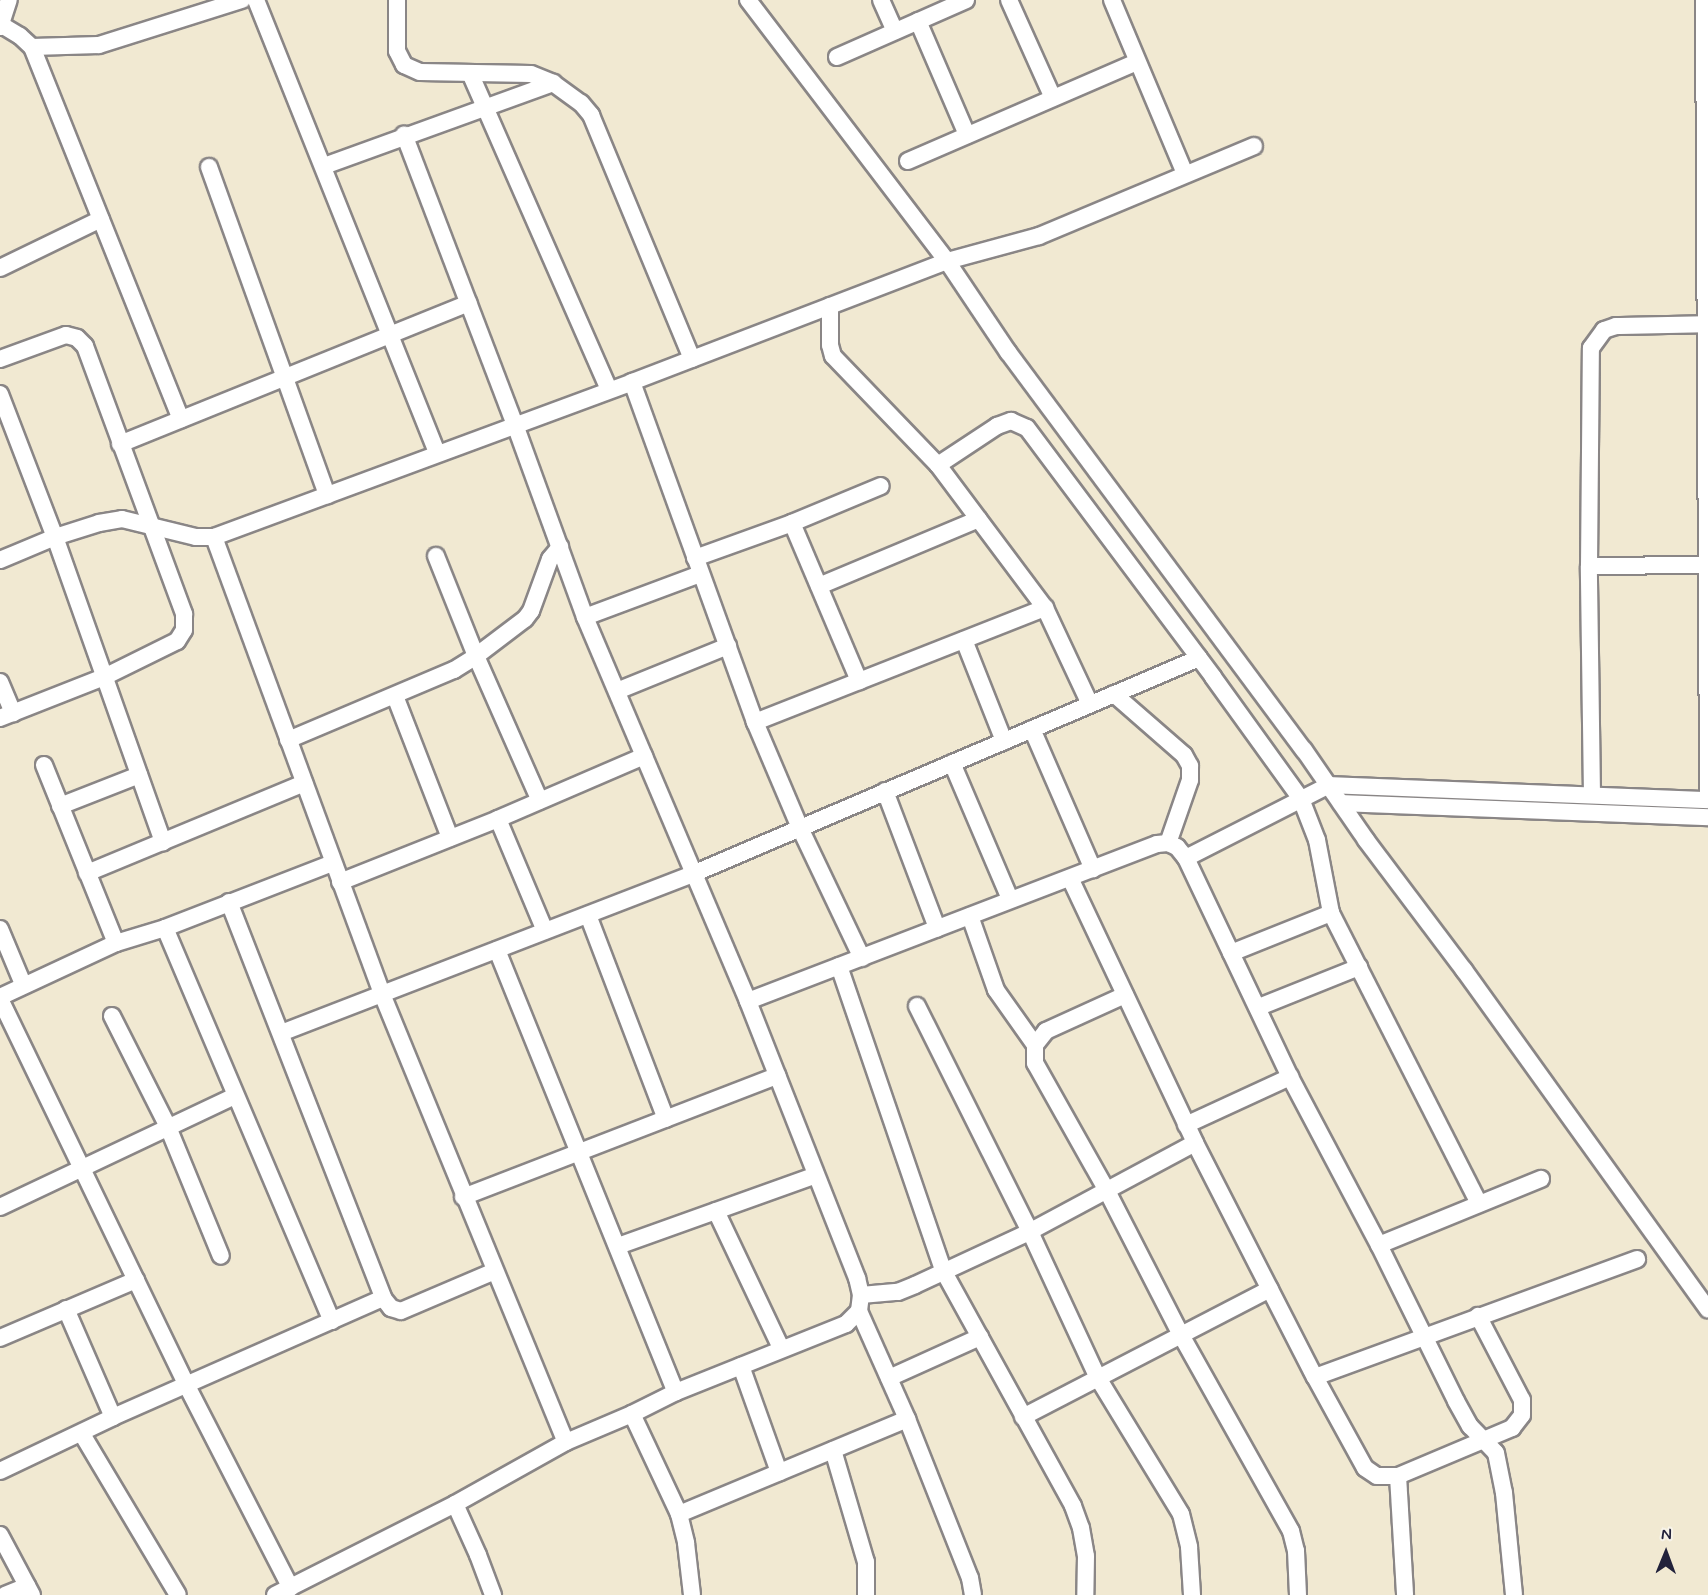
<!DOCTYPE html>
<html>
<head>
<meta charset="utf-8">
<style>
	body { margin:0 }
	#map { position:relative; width:1708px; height:1595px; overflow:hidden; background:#f1e9d2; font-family:Mynerve,sans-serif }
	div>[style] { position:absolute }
	.roads { filter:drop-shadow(2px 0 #8a8686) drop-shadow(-2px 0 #8a8686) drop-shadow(0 2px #8a8686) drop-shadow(0 -2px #8a8686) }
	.minor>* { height:16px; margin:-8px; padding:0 8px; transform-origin:8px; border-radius:8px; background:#fff }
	span { translate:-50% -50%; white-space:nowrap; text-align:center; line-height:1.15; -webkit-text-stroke:4.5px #f7f3e8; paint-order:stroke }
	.north { position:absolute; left:1636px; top:1523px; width:60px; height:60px; -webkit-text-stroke:4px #f7f3e8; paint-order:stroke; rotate:1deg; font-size:16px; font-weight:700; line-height:24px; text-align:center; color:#22223b }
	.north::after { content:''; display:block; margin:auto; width:21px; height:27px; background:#22223b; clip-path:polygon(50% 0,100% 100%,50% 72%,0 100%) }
</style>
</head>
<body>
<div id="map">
	<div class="roads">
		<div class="minor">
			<div style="left:256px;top:0;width:488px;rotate:68.2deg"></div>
			<div style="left:397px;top:0;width:51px;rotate:90deg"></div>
			<div style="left:397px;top:51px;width:16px;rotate:63deg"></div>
			<div style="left:404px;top:65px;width:17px;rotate:24deg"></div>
			<div style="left:420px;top:72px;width:111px;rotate:1deg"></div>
			<div style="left:531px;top:74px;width:24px;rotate:22deg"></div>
			<div style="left:553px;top:83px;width:34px;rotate:36deg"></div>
			<div style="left:581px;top:103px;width:16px;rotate:50deg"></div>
			<div style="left:591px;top:115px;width:264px;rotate:67.5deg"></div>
			<div style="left:748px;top:0;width:328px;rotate:52.7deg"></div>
			<div style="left:947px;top:261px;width:110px;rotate:56.2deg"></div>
			<div style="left:1008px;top:352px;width:496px;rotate:53.4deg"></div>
			<div style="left:1304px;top:750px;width:109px;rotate:55.4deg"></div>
			<div style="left:1366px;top:840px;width:163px;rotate:53deg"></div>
			<div style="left:1464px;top:970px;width:418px;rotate:54.3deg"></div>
			<div style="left:881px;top:0;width:34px;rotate:66deg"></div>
			<div style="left:1009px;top:0;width:107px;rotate:65.8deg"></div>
			<div style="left:1112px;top:0;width:189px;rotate:67.2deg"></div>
			<div style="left:1704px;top:0;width:799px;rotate:89.71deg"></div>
			<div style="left:918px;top:21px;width:124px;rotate:66.7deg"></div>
			<div style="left:0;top:24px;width:23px;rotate:31deg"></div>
			<div style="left:20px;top:36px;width:16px;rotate:43deg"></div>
			<div style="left:32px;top:47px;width:401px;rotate:68.2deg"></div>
			<div style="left:0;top:27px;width:28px;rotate:-72deg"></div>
			<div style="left:32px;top:47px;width:67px;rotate:-1.7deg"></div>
			<div style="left:99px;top:45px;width:150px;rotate:-17.5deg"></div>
			<div style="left:837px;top:57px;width:141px;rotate:-23.8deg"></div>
			<div style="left:470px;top:73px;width:346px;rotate:66.3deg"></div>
			<div style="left:908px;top:161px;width:249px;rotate:-23.4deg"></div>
			<div style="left:324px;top:166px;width:244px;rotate:-19.9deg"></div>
			<div style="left:209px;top:167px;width:349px;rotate:70.2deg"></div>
			<div style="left:0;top:268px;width:112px;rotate:-25.9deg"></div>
			<div style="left:830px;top:306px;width:39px;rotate:90deg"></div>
			<div style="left:830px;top:345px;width:11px;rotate:75deg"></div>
			<div style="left:833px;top:356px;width:151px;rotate:46.1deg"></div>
			<div style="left:938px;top:465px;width:179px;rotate:53.2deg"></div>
			<div style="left:1045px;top:608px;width:106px;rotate:64.9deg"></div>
			<div style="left:0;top:359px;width:70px;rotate:-20deg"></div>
			<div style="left:66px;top:335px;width:11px;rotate:15deg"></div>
			<div style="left:77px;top:338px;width:11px;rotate:45deg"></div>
			<div style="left:85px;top:346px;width:286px;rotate:69.7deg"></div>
			<div style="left:184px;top:614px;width:16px;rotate:90deg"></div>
			<div style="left:184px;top:630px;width:13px;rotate:122deg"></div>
			<div style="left:177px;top:641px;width:81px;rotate:153.7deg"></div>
			<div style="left:104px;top:677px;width:112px;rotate:158.5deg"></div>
			<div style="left:632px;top:382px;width:362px;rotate:70.1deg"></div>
			<div style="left:755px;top:722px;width:115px;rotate:67deg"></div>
			<div style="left:800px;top:828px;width:144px;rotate:64.5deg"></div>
			<div style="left:0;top:394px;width:153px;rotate:69deg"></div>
			<div style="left:55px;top:537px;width:324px;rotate:70.5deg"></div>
			<div style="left:120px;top:444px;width:376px;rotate:-22deg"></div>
			<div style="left:938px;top:465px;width:71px;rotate:-33.5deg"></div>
			<div style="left:997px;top:426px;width:15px;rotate:-20deg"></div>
			<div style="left:1011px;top:421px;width:17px;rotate:24deg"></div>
			<div style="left:1027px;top:428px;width:311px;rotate:53.2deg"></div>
			<div style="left:1213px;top:677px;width:150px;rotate:54.2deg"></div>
			<div style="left:1301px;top:799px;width:44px;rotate:68.7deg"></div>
			<div style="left:1317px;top:840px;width:74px;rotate:79.1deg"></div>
			<div style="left:1331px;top:913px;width:326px;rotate:63deg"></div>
			<div style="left:792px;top:523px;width:172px;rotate:67deg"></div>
			<div style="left:214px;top:537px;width:487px;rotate:69.8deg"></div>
			<div style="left:382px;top:994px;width:484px;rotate:67.7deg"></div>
			<div style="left:436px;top:556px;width:108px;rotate:68.2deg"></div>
			<div style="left:476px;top:656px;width:158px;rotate:66.2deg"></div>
			<div style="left:695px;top:558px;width:103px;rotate:-19.8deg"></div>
			<div style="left:792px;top:523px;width:96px;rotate:-22.6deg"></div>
			<div style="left:0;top:560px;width:60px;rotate:-22.7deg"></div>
			<div style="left:55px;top:537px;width:46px;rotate:-17.7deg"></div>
			<div style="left:99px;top:523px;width:23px;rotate:-10deg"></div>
			<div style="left:122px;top:519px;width:76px;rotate:13.7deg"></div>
			<div style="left:196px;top:537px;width:18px"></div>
			<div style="left:214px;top:537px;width:446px;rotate:-20.3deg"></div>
			<div style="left:632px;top:382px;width:337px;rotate:-21deg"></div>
			<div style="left:947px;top:261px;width:95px;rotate:-15.2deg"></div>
			<div style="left:1039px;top:236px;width:233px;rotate:-22.7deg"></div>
			<div style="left:1589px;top:566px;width:119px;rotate:-0.5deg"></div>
			<div style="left:819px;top:586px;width:173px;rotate:-22.7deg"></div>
			<div style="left:585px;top:617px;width:123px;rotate:-20.5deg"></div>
			<div style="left:964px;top:640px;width:109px;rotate:68.4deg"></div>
			<div style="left:0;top:682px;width:34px;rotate:67deg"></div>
			<div style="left:617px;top:691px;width:120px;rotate:-22.1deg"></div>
			<div style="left:1114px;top:694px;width:93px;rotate:41.1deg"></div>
			<div style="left:1184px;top:755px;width:13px;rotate:61deg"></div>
			<div style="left:1190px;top:766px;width:14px;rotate:90deg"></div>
			<div style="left:1190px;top:780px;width:67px;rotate:109.2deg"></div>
			<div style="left:395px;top:696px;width:152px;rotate:68.8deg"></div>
			<div style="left:755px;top:722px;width:312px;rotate:-21.5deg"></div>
			<div style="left:1032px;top:729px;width:153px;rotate:66.5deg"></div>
			<div style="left:288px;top:740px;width:180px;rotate:-22.9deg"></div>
			<div style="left:454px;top:670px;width:26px;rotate:-32deg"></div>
			<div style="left:476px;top:656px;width:61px;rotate:-37.1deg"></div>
			<div style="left:525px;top:619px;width:10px;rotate:-53deg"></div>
			<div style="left:531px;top:611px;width:55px;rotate:-69.9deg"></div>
			<div style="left:550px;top:559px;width:16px;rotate:-50deg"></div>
			<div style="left:952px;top:763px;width:148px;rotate:66.9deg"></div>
			<div style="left:44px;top:765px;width:192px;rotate:68deg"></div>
			<div style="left:885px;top:791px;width:147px;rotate:69.2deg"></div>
			<div style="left:1592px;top:795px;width:229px;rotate:-90.8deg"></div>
			<div style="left:1589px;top:566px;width:218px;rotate:-89.5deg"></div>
			<div style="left:1591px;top:348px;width:22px;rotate:-54deg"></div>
			<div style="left:1604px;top:330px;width:13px;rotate:-18deg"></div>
			<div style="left:1616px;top:326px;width:92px;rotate:-1.2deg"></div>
			<div style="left:1341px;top:803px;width:367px;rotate:2.2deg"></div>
			<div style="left:60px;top:806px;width:85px;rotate:-21.4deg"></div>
			<div style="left:498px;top:819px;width:121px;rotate:67.2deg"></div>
			<div style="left:1186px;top:858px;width:161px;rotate:-27deg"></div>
			<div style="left:1329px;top:785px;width:379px;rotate:2.3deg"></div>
			<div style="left:87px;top:873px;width:235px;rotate:-22.5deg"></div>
			<div style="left:1070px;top:878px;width:293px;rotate:64.7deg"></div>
			<div style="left:1195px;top:1143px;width:263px;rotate:62.9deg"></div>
			<div style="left:1315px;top:1377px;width:104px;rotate:61.2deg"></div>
			<div style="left:1365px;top:1468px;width:14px;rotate:34deg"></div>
			<div style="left:1377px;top:1476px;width:21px"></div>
			<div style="left:1398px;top:1476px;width:124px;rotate:-22.8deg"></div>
			<div style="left:1512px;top:1428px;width:16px;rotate:-52deg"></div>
			<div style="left:1522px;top:1415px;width:15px;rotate:-90deg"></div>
			<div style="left:1522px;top:1400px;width:95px;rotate:-117.6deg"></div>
			<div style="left:340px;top:882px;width:170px;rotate:-21.7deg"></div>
			<div style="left:498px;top:819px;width:159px;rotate:-23.3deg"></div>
			<div style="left:229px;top:902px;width:425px;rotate:68.7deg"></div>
			<div style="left:383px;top:1298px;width:13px;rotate:51deg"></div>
			<div style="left:391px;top:1308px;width:10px;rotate:17deg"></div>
			<div style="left:401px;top:1311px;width:102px;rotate:-23.1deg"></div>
			<div style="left:588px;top:915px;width:218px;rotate:69.1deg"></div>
			<div style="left:970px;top:916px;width:78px;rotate:70.6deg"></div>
			<div style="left:996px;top:990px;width:67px;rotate:54.7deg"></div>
			<div style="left:165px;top:928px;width:427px;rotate:67deg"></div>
			<div style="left:0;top:929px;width:60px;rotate:67.3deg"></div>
			<div style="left:497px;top:950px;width:477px;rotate:68deg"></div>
			<div style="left:1231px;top:953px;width:108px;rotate:-21.8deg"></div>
			<div style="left:839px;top:966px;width:324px;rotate:71.1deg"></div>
			<div style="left:944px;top:1272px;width:267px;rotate:61.1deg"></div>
			<div style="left:1073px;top:1506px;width:23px;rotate:70deg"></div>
			<div style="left:1081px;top:1528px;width:28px;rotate:80deg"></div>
			<div style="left:1086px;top:1556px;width:39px;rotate:91deg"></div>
			<div style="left:1125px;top:995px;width:87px;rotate:155.5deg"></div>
			<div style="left:1046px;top:1031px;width:18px;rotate:128deg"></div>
			<div style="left:1035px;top:1045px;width:18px;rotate:90deg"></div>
			<div style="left:1035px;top:1063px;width:145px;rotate:60.6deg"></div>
			<div style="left:1106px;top:1189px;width:164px;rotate:62.8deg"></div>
			<div style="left:1181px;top:1335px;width:225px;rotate:60.7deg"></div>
			<div style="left:1291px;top:1531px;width:21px;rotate:76deg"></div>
			<div style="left:1296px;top:1551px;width:44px;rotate:87.4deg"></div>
			<div style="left:0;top:997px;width:128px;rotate:-25deg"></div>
			<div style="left:116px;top:943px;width:51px;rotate:-17deg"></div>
			<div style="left:165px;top:928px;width:180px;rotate:-21.2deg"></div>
			<div style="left:0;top:999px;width:430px;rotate:64.2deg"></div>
			<div style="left:187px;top:1386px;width:227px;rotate:62.8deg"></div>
			<div style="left:748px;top:1001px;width:438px;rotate:-21deg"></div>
			<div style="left:1157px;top:844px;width:11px;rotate:-5deg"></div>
			<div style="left:1168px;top:843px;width:10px;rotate:24deg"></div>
			<div style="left:1177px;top:847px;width:14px;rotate:51deg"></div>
			<div style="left:1186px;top:858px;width:242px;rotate:64.6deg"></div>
			<div style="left:1290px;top:1077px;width:190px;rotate:62.1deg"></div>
			<div style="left:1379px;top:1245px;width:174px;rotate:63.7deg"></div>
			<div style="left:1456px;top:1401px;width:29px;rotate:61deg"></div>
			<div style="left:1470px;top:1426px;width:37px;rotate:46deg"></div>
			<div style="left:1496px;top:1453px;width:41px;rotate:78.7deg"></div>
			<div style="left:1504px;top:1493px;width:102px;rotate:84.4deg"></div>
			<div style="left:917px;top:1006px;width:257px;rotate:63.4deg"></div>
			<div style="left:1032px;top:1236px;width:157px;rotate:65.1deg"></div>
			<div style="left:1098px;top:1378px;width:159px;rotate:58.6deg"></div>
			<div style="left:1181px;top:1514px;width:34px;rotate:76deg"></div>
			<div style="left:1189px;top:1547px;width:48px;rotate:86.4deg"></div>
			<div style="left:1259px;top:1007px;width:108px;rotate:-21.8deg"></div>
			<div style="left:112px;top:1016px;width:124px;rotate:63.2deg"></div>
			<div style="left:168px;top:1127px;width:139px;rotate:67.7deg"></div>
			<div style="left:281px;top:1033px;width:444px;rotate:-21.1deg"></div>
			<div style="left:695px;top:873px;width:548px;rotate:-23.1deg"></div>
			<div style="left:1186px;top:1125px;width:115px;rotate:-24.8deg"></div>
			<div style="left:463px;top:1197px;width:337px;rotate:-21.1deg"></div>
			<div style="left:0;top:1207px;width:260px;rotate:-25.3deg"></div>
			<div style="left:716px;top:1211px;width:152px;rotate:64.6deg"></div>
			<div style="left:1379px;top:1245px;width:175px;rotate:-22.2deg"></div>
			<div style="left:618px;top:1246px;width:210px;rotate:-19.7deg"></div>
			<div style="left:861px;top:1295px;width:37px;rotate:-5deg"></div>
			<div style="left:898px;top:1292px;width:18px;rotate:-22deg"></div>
			<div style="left:915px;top:1285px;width:126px;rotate:-24.9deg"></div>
			<div style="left:1029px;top:1232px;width:188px;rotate:-28.2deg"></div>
			<div style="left:66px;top:1309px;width:118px;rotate:66.5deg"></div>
			<div style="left:859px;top:1311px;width:118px;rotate:66deg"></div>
			<div style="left:907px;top:1419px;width:171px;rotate:68.4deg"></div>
			<div style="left:970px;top:1578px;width:17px;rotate:80deg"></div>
			<div style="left:0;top:1338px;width:148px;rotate:-23.1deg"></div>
			<div style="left:741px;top:1366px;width:113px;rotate:70.3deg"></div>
			<div style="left:1315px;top:1377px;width:343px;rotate:-20.1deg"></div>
			<div style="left:889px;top:1378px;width:100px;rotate:-24.3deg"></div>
			<div style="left:632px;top:1414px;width:110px;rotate:64.8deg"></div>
			<div style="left:679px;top:1514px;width:30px;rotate:76deg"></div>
			<div style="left:686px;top:1543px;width:52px;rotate:83.4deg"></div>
			<div style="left:1023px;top:1417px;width:278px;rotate:-27.4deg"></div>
			<div style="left:82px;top:1434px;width:187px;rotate:59.2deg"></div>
			<div style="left:833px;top:1450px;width:117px;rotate:73.6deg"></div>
			<div style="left:866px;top:1562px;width:33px;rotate:90deg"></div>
			<div style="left:0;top:1471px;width:125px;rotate:-25.5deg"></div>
			<div style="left:113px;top:1417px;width:295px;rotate:-23.8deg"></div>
			<div style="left:1398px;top:1476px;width:119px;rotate:86.6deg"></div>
			<div style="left:455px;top:1504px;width:56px;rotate:65.7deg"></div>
			<div style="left:478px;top:1555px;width:43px;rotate:69.4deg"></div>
			<div style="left:679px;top:1514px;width:247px;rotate:-22.6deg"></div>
			<div style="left:0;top:1535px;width:68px;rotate:61.9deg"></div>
			<div style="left:5px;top:1595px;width:24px;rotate:-22deg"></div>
			<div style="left:275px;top:1595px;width:202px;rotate:-26.8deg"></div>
			<div style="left:455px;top:1504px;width:127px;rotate:-29.2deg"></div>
			<div style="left:566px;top:1442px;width:72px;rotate:-23deg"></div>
			<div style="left:632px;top:1414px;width:49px;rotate:-26.6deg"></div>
			<div style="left:676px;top:1392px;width:183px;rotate:-21.8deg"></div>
			<div style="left:846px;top:1324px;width:18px;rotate:-45deg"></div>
			<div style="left:859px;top:1311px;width:16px;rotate:-83deg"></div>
			<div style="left:861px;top:1295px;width:17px;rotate:-103deg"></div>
			<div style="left:857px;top:1278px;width:298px;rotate:-111.5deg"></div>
			<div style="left:748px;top:1001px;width:417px;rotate:-113deg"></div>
			<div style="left:585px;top:617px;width:204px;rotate:-110deg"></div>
			<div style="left:515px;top:425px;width:311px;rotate:-110.9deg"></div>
		</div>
	</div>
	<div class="north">N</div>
</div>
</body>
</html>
